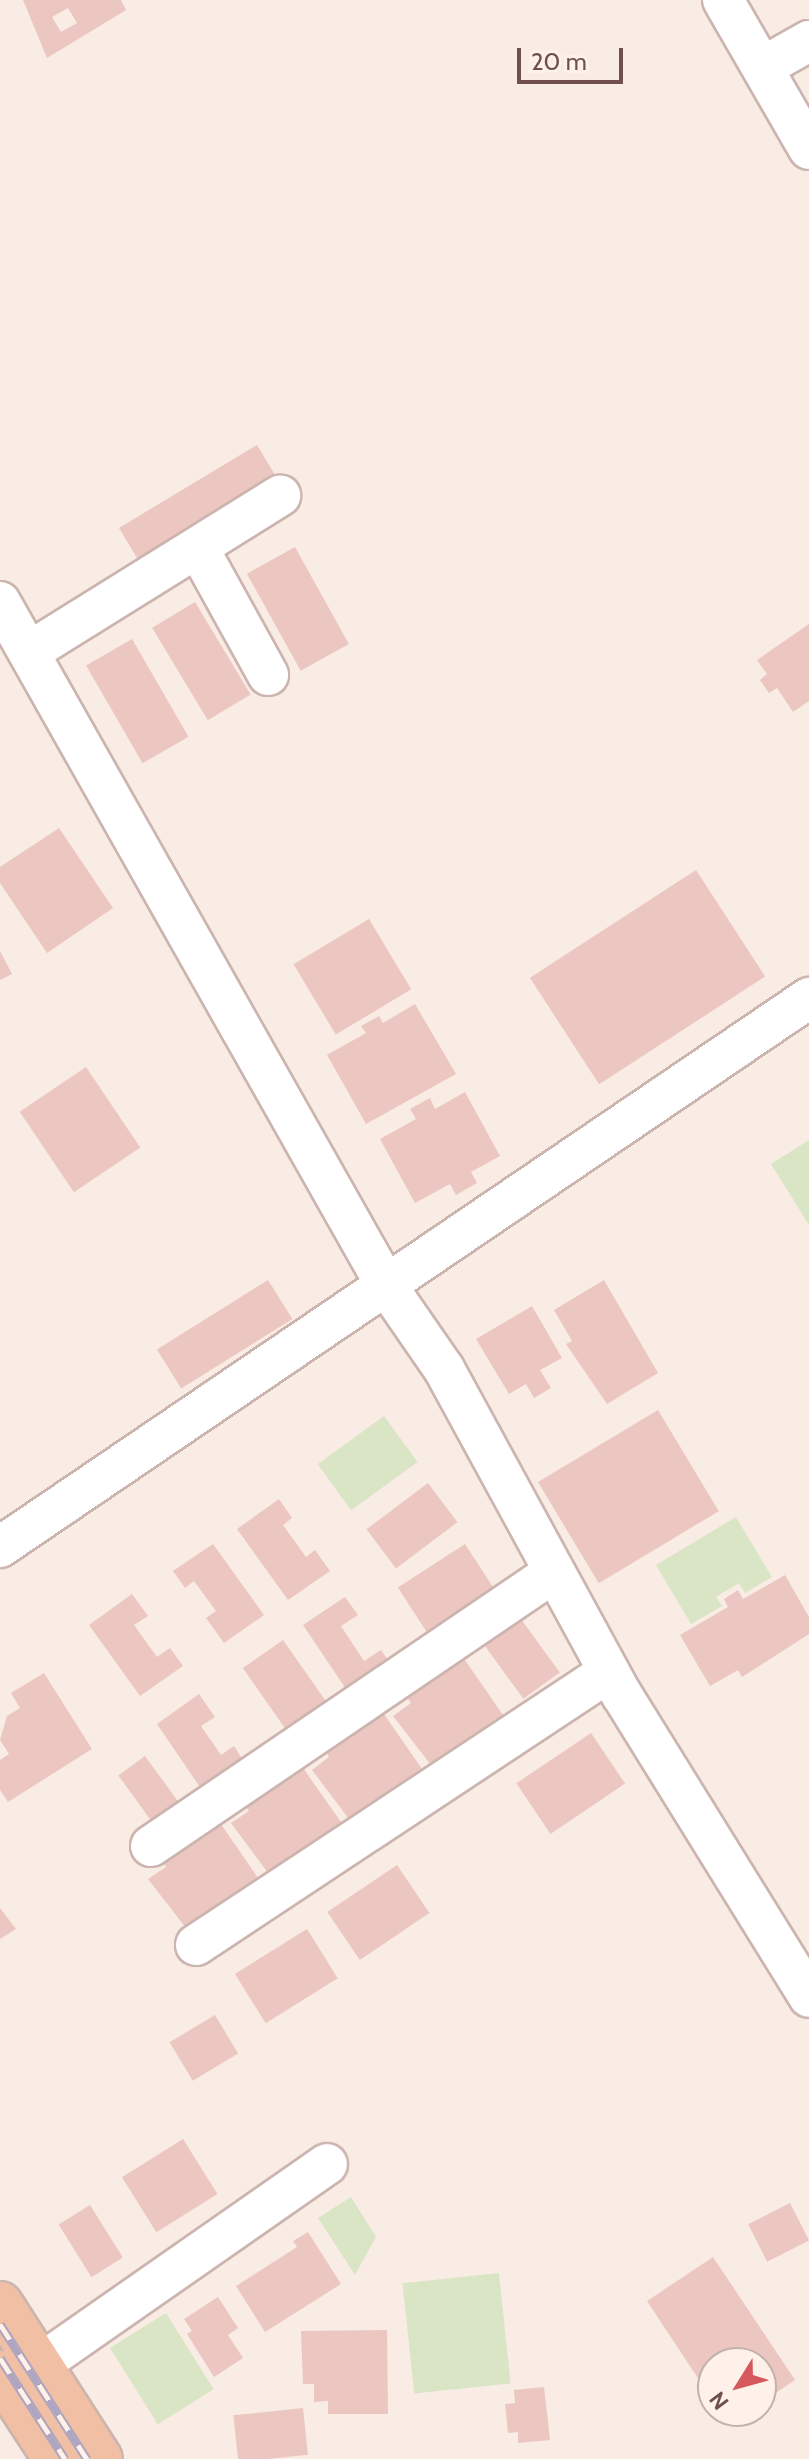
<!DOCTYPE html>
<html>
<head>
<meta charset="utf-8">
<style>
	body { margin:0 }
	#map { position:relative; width:809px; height:2459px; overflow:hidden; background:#f9ece5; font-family:Cabin,sans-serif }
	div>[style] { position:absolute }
	.green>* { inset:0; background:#dae5c5; transform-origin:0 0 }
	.building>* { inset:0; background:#ecc6c0; transform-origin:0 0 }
	.roads { filter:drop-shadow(2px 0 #ccb4af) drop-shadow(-2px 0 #ccb4af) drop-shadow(0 2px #ccb4af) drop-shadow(0 -2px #ccb4af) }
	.minor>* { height:40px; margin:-20px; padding:0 20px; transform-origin:20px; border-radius:20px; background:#fff }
	.major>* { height:44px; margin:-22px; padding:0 22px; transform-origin:22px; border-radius:22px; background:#f1c0a4 }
	.rail>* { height:9px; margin-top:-4.5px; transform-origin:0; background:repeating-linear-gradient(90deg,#fdf1ea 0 18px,#ada5c1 0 36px); box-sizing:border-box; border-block:2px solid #ada5c1 }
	span { translate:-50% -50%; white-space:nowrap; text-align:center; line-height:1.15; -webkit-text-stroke:6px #fdf1ea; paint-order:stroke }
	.north { position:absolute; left:697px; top:2347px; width:80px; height:80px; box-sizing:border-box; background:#fdf1ea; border:2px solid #c4b1ab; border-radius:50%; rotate:233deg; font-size:22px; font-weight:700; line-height:32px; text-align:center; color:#6f504d }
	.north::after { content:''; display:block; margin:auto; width:28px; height:36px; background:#d5585d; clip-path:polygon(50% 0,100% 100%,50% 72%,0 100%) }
	.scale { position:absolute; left:517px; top:48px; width:106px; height:36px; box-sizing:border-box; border:4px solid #6f504d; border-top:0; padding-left:10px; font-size:24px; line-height:28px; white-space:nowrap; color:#6f504d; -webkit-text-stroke:6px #fdf1ea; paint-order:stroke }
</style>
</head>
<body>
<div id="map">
	<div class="green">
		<div style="clip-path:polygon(809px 1140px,809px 1225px,771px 1164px)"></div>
		<div style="left:384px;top:1416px;width:57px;height:82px;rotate:54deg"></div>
		<div style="clip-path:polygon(736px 1517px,772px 1577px,745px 1593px,739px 1583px,716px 1597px,722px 1606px,691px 1624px,656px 1565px)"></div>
		<div style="clip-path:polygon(351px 2197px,376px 2237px,355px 2275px,318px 2218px)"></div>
		<div style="left:499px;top:2273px;width:111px;height:97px;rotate:84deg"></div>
		<div style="left:166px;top:2313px;width:90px;height:66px;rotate:58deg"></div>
	</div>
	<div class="building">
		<div style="clip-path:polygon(evenodd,23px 0,121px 0,126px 10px,47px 58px,23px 0,68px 8px,77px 23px,61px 32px,52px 17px,68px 8px)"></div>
		<div style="left:257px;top:445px;width:49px;height:161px;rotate:59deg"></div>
		<div style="left:295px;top:547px;width:111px;height:55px;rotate:61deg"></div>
		<div style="left:195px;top:602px;width:108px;height:50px;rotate:59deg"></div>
		<div style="clip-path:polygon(809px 624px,809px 701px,793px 712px,777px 688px,769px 693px,760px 680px,767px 674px,757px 660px)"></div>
		<div style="left:132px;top:639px;width:113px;height:53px;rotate:60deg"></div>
		<div style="clip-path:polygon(59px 828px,113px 908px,47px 953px,0 883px,0 867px)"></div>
		<div style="left:696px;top:870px;width:127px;height:198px;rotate:57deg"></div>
		<div style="left:369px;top:919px;width:82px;height:88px;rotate:59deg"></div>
		<div style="clip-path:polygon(0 951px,12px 974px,0 980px)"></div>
		<div style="clip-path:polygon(415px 1004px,456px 1074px,366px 1124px,327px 1055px,366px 1033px,361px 1026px,379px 1016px,383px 1023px)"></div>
		<div style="left:86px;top:1067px;width:97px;height:80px;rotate:56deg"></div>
		<div style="clip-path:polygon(465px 1092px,500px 1156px,471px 1172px,477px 1183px,456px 1195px,450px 1184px,415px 1203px,380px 1139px,416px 1119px,410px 1109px,430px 1098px,435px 1109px)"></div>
		<div style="left:268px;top:1280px;width:46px;height:131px;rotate:58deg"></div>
		<div style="clip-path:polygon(604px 1280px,658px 1373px,607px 1404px,566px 1344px,572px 1341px,554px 1310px)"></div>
		<div style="clip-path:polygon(532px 1306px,562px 1358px,540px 1370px,551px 1388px,534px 1398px,526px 1384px,509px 1394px,476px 1339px)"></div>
		<div style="left:658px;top:1410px;width:118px;height:140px;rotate:59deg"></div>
		<div style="left:428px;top:1483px;width:49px;height:77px;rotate:53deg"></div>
		<div style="clip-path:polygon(279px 1499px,292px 1518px,283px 1525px,306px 1557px,315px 1550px,330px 1571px,288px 1600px,237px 1529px)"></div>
		<div style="clip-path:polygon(213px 1544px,264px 1615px,224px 1643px,206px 1618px,216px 1611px,194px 1581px,185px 1588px,173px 1571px)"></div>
		<div style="left:465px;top:1544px;width:60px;height:80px;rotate:57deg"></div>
		<div style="clip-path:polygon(785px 1575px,809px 1617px,809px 1634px,742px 1677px,738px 1670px,710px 1686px,680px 1635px,728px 1607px,724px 1599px,738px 1590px,743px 1599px)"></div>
		<div style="clip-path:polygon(132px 1594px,148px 1616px,134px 1625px,157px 1657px,170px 1648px,183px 1666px,140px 1696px,89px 1625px)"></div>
		<div style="clip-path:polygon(345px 1597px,358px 1615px,341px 1626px,364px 1661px,381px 1650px,395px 1670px,352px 1698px,303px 1625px)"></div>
		<div style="left:521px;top:1619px;width:66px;height:45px;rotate:54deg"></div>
		<div style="left:283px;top:1640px;width:88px;height:49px;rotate:55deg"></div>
		<div style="clip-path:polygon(458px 1650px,503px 1715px,431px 1765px,393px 1716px,411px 1703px,401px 1689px)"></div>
		<div style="clip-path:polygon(44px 1673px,92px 1749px,8px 1802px,0 1790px,0 1760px,9px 1754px,0 1740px,7px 1716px,20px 1708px,11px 1693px)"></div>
		<div style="clip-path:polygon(199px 1694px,215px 1717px,201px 1726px,221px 1755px,234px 1746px,248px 1768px,206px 1796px,157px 1724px)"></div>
		<div style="clip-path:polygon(377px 1704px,422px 1769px,349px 1819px,312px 1770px,329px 1757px,320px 1743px)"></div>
		<div style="left:591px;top:1733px;width:61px;height:90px;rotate:56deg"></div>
		<div style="left:145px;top:1756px;width:69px;height:33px;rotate:54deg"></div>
		<div style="clip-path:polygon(296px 1758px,341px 1822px,268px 1873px,231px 1823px,249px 1811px,239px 1797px)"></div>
		<div style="clip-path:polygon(214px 1814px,258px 1878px,186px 1928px,148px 1879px,166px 1867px,157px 1853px)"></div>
		<div style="left:397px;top:1865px;width:58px;height:84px;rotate:56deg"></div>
		<div style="clip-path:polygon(0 1908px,16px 1929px,0 1939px)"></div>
		<div style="left:307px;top:1929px;width:58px;height:85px;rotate:58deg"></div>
		<div style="left:215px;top:2015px;width:45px;height:53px;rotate:59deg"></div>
		<div style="left:183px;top:2139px;width:65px;height:72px;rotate:58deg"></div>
		<div style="left:790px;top:2203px;width:42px;height:47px;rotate:63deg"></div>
		<div style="left:90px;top:2205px;width:62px;height:37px;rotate:58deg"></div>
		<div style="clip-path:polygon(308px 2232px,341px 2284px,265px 2332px,236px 2286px,297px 2247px,293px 2241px)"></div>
		<div style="clip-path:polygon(713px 2257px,795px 2380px,761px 2403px,761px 2363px,713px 2363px,713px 2401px,647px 2301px)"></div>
		<div style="clip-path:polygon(218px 2297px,238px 2328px,228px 2335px,243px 2358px,214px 2377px,187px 2334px,192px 2331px,184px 2319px)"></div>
		<div style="clip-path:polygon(387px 2330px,388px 2414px,328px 2414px,328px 2401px,314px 2402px,314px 2384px,303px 2384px,301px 2331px)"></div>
		<div style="clip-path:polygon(544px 2387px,550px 2440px,518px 2443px,518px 2432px,508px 2433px,505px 2404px,515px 2403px,514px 2390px)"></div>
		<div style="left:303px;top:2408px;width:47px;height:70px;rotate:84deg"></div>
		<div style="clip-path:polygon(720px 2411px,748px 2411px,728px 2424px)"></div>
	</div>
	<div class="roads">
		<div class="minor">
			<div style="left:723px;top:0;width:172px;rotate:60deg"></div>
			<div style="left:763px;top:67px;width:53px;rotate:-29.5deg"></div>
			<div style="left:198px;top:548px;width:145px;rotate:61.1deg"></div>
			<div style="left:0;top:602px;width:785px;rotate:60.53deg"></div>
			<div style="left:386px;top:1285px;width:102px;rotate:55.4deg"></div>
			<div style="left:444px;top:1369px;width:371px;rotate:61.4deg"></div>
			<div style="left:622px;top:1695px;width:355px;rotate:58.2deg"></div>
			<div style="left:29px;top:652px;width:296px;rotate:-31.9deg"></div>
			<div style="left:0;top:1547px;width:978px;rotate:-34.16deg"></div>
			<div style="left:151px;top:1846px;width:487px;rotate:-34.2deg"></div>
			<div style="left:196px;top:1945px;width:495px;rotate:-33.5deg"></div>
			<div style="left:39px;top:2365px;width:351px;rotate:-34.9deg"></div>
		</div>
		<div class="major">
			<div style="left:0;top:2304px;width:184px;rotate:57.2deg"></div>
			<div style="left:0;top:2373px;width:103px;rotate:56.9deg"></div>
		</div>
	</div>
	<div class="rail">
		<div style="left:0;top:2324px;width:161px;rotate:57.2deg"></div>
		<div style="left:0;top:2358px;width:120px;rotate:57.2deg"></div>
	</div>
	<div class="north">N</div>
	<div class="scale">20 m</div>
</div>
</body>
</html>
